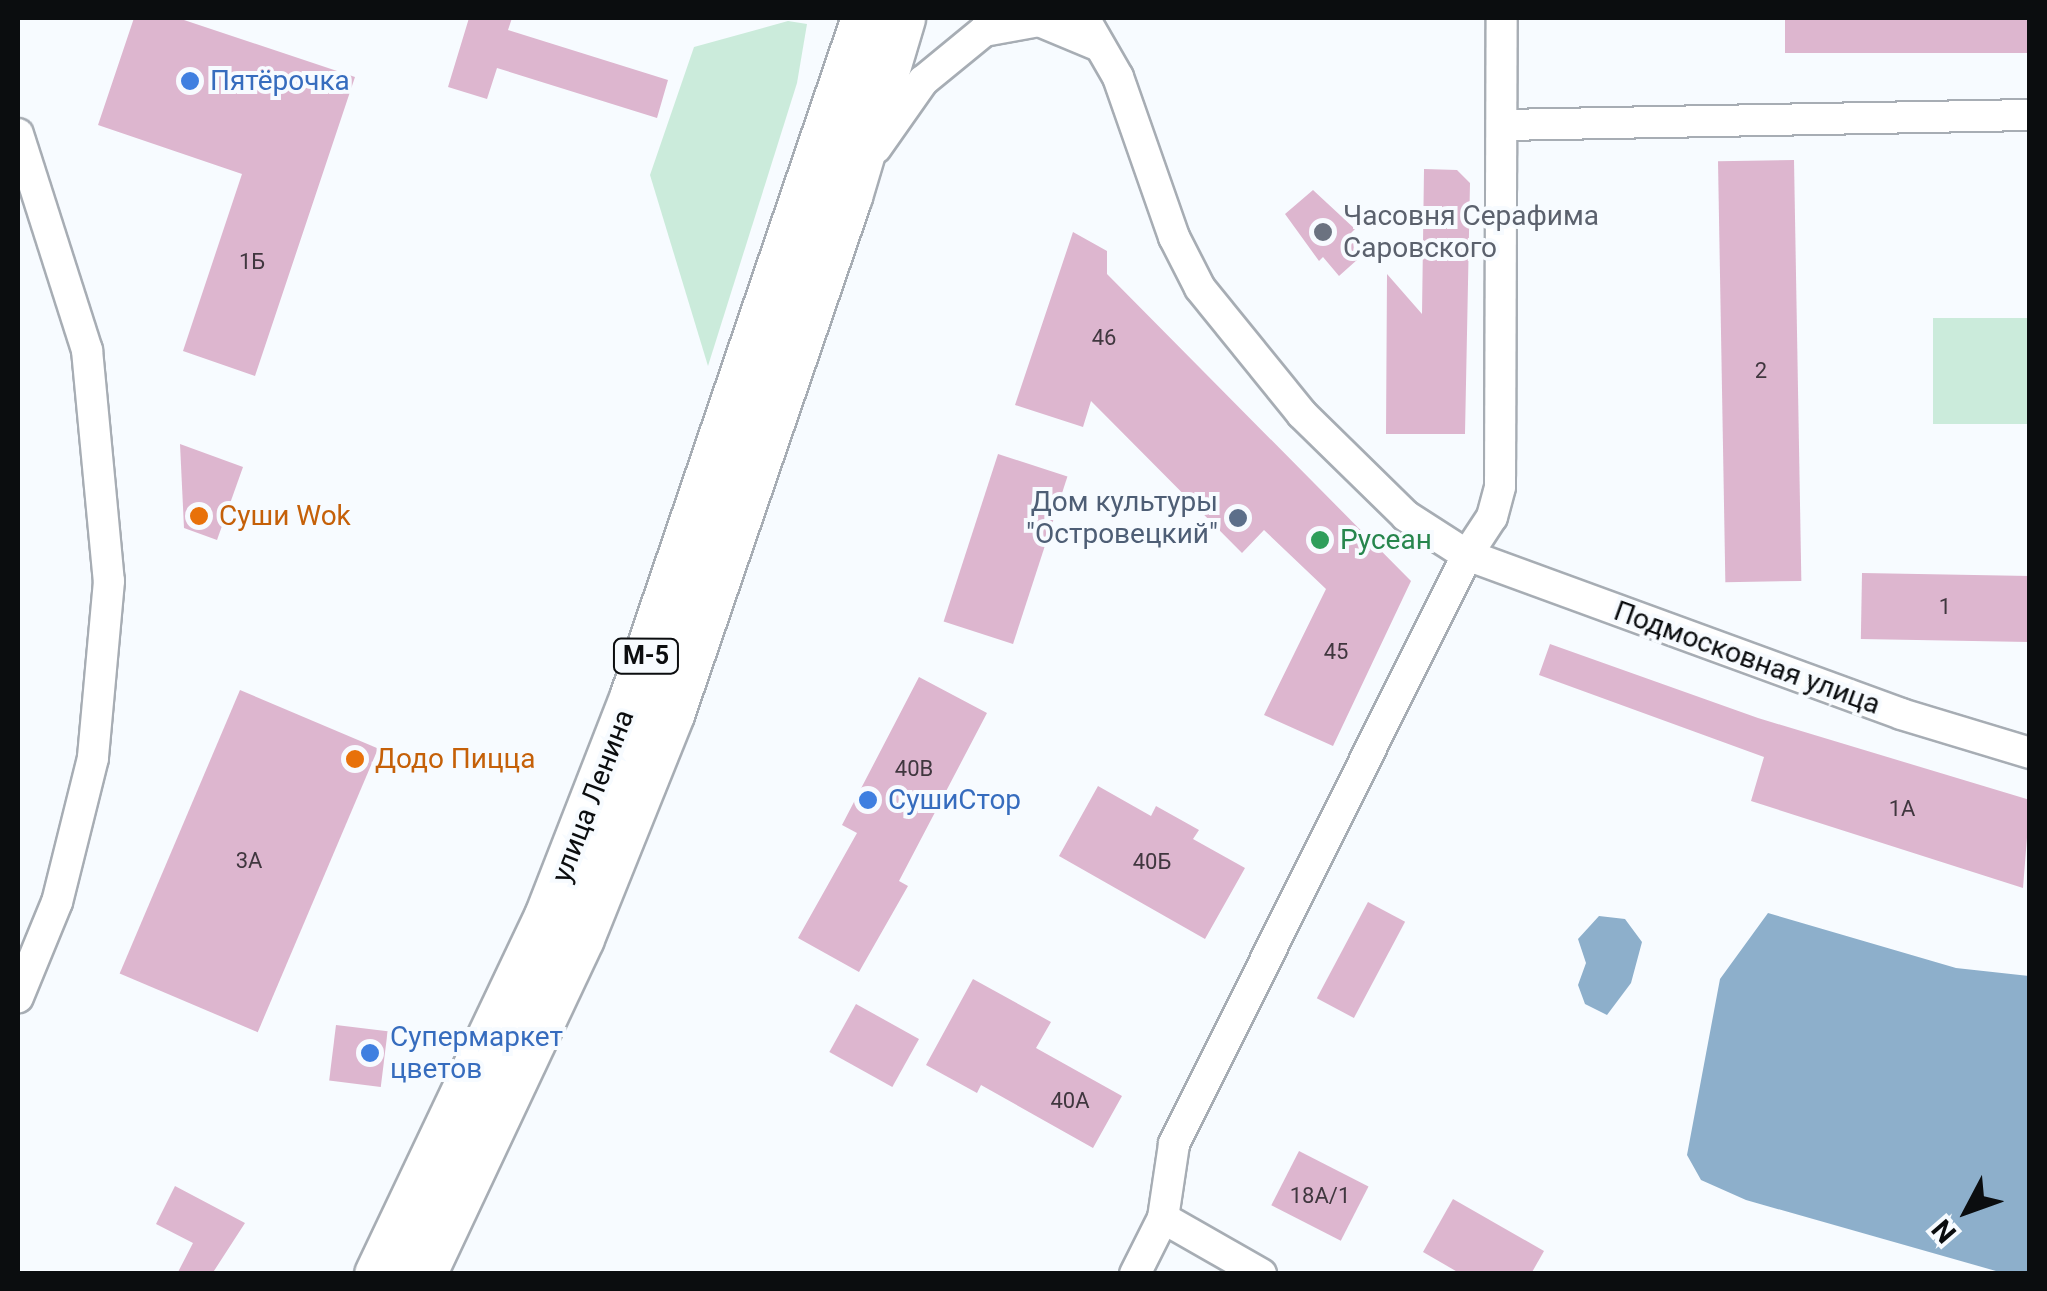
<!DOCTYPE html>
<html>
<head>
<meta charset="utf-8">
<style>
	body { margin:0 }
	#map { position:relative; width:2047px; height:1291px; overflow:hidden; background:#f7fbff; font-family:Roboto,sans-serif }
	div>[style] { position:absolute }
	.green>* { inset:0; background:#cbebdb; transform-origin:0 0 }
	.water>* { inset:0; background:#8dafcb }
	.building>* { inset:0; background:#ddb6cf; transform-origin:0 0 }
	.roads { filter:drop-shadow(2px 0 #a7adb4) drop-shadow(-2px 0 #a7adb4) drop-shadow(0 2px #a7adb4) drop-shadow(0 -2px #a7adb4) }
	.street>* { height:30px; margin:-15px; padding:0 15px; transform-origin:15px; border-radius:15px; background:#fff }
	.primary>* { height:45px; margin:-22.5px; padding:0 22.5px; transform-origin:22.5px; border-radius:22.5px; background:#fff }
	.dots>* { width:28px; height:28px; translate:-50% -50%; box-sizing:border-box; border:5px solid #f7fbff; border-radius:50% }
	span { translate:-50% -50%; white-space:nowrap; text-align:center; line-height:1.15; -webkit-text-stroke:8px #f7fbff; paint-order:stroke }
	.number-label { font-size:22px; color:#40373f }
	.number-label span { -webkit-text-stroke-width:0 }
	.shield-label span { padding:2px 8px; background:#f7fbff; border:2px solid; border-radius:8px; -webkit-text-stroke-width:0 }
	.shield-label { font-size:25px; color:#0b0d0f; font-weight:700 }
	.shop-label { font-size:28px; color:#366cbe }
	.left { translate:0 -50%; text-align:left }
	.worship-label { font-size:28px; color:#5b616d }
	.service-label { font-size:28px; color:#4e5e75 }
	.right { translate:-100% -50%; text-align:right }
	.food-label { font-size:28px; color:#c56008 }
	.leisure-label { font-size:28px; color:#27864d }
	.street-label { font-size:28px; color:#0b0d0f }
	.frame { position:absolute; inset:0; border:20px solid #0b0d0f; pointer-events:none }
	.north { position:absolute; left:1917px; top:1161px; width:100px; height:100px; -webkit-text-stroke:8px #f7fbff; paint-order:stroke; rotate:229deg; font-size:28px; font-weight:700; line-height:40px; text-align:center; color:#0b0d0f }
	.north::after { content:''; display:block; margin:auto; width:35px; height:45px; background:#0b0d0f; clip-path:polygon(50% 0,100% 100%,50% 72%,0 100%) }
</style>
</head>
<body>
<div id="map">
	<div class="green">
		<div style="clip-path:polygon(788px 21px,807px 24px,797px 83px,708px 366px,650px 175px,694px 47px)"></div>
		<div style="left:1933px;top:318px;width:96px;height:106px"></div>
	</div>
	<div class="water">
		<div style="clip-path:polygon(1768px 913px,1956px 968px,2029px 976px,2029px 1273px,2003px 1273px,1746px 1200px,1701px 1180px,1687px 1155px,1720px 979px)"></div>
		<div style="clip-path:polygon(1599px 916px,1625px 919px,1642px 942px,1631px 983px,1607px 1015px,1585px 1004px,1578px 985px,1586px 963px,1578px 939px)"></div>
	</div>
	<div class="building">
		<div style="clip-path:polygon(134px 18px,178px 18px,355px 77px,255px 376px,183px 351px,242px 174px,98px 125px)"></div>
		<div style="clip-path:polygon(469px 18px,512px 18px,508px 30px,668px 80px,657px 118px,497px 68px,487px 99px,448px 87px)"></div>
		<div style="left:1785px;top:18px;width:245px;height:35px"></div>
		<div style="left:1794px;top:160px;width:421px;height:76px;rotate:89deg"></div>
		<div style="clip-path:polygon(1424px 169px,1457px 170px,1470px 183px,1465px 434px,1386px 434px,1387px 274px,1422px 314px)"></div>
		<div style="clip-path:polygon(1313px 190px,1355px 229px,1351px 233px,1367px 251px,1339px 276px,1323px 257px,1319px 261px,1285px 214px)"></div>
		<div style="clip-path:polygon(1073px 232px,1107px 251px,1107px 274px,1411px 581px,1333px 746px,1264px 715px,1326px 589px,1264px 530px,1242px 553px,1091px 401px,1083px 427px,1015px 405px)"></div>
		<div style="clip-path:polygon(180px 444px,243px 467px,217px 540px,184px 528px)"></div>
		<div style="left:998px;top:454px;width:73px;height:176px;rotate:18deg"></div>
		<div style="left:1862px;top:573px;width:168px;height:66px;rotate:1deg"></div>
		<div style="clip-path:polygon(1550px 644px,1758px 718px,2030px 800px,2023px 888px,1751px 801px,1764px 757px,1539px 675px)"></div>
		<div style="clip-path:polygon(919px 677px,987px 713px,899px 881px,908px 886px,859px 972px,798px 938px,857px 833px,842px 825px)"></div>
		<div style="left:240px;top:690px;width:150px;height:308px;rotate:23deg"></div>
		<div style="clip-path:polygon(1098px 786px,1151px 816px,1156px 806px,1199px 830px,1193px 839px,1245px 868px,1205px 939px,1059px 856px)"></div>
		<div style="left:1368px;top:902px;width:42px;height:109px;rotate:28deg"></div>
		<div style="clip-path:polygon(973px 979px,1051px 1022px,1036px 1048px,1122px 1096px,1093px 1148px,981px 1085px,977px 1093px,926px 1065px)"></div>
		<div style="left:856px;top:1004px;width:72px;height:55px;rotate:29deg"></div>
		<div style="left:336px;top:1025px;width:52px;height:56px;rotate:7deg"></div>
		<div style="left:1299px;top:1151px;width:78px;height:61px;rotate:27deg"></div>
		<div style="clip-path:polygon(175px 1186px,245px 1223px,212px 1274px,177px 1274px,193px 1243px,156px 1224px)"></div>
		<div style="clip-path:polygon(1453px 1199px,1544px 1251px,1531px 1274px,1461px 1274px,1423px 1252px)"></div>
	</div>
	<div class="roads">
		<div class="street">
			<div style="left:1084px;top:18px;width:68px;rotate:60deg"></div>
			<div style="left:1118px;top:77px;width:170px;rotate:70.7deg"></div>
			<div style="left:1174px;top:237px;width:57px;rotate:63deg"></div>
			<div style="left:1200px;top:288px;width:162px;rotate:51deg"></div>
			<div style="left:1302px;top:414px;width:146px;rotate:44.4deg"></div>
			<div style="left:1406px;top:516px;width:72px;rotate:32.6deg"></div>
			<div style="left:1467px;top:555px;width:462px;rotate:20.1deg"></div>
			<div style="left:1901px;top:714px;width:135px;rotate:16.8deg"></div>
			<div style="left:1503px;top:125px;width:527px;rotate:-1.09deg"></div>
			<div style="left:18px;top:134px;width:227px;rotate:72.3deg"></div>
			<div style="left:87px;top:350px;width:232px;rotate:84.6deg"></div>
			<div style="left:109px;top:581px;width:178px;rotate:95.2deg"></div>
			<div style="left:93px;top:758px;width:148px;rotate:104deg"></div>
			<div style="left:57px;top:902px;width:103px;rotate:112.3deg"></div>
			<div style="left:876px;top:148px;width:82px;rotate:-55deg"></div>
			<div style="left:923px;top:81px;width:79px;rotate:-39.3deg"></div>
			<div style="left:984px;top:31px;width:56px;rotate:-10.3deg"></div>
			<div style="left:1039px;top:21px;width:65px;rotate:22.6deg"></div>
			<div style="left:1163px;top:1218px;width:113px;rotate:29.7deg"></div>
			<div style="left:1135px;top:1274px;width:63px;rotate:-63.4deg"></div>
			<div style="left:1163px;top:1218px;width:75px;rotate:-81.5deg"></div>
			<div style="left:1174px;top:1144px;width:658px;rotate:-63.55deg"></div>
			<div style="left:1467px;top:555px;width:45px;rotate:-56.7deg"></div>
			<div style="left:1492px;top:517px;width:31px;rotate:-75deg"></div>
			<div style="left:1500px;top:487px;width:469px;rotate:-89.8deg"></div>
		</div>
		<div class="primary">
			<div style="left:377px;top:1274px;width:396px;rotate:-64.6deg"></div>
			<div style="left:547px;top:916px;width:237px;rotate:-68.7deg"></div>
			<div style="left:633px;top:695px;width:715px;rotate:-71.16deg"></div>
			<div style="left:423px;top:1274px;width:371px;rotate:-64.8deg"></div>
			<div style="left:581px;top:938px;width:241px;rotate:-68.1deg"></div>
			<div style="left:671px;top:714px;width:548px;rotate:-71.04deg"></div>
			<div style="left:849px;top:196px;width:186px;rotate:-73.4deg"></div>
		</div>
	</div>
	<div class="dots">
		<div style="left:190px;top:81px;background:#3f7fe0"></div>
		<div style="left:1323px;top:232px;background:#6b7280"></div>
		<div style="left:199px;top:516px;background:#e8710a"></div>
		<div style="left:1238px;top:518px;background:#5c6f8a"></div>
		<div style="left:1320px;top:540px;background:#2e9e5b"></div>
		<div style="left:355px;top:759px;background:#e8710a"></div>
		<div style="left:868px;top:800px;background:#3f7fe0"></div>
		<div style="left:370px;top:1053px;background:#3f7fe0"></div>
	</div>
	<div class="number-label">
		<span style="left:252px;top:262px">1Б</span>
		<span style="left:1104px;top:338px">46</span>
		<span style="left:1761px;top:371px">2</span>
		<span style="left:1945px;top:607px">1</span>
		<span style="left:1336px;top:652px">45</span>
		<span style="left:914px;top:769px">40В</span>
		<span style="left:1902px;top:809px">1А</span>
		<span style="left:249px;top:861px">3А</span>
		<span style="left:1152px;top:862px">40Б</span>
		<span style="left:1070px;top:1101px">40А</span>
		<span style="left:1320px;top:1196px">18А/1</span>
	</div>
	<div class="shield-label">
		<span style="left:646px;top:656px">М-5</span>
	</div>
	<div class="shop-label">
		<span class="left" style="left:210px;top:81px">Пятёрочка</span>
		<span class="left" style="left:888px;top:800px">СушиСтор</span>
		<span class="left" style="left:390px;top:1053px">Супермаркет<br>цветов</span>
	</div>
	<div class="worship-label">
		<span class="left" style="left:1343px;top:232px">Часовня Серафима<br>Саровского</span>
	</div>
	<div class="service-label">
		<span class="right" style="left:1218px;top:518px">Дом культуры<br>"Островецкий"</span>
	</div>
	<div class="food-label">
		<span class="left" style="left:219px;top:516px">Суши Wok</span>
		<span class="left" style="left:375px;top:759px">Додо Пицца</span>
	</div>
	<div class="leisure-label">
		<span class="left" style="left:1340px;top:540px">Русеан</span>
	</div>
	<div class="street-label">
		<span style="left:1747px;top:658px;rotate:20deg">Подмосковная улица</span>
		<span style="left:593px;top:796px;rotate:-69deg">улица Ленина</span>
	</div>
	<div class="frame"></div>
	<div class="north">N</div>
</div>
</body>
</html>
